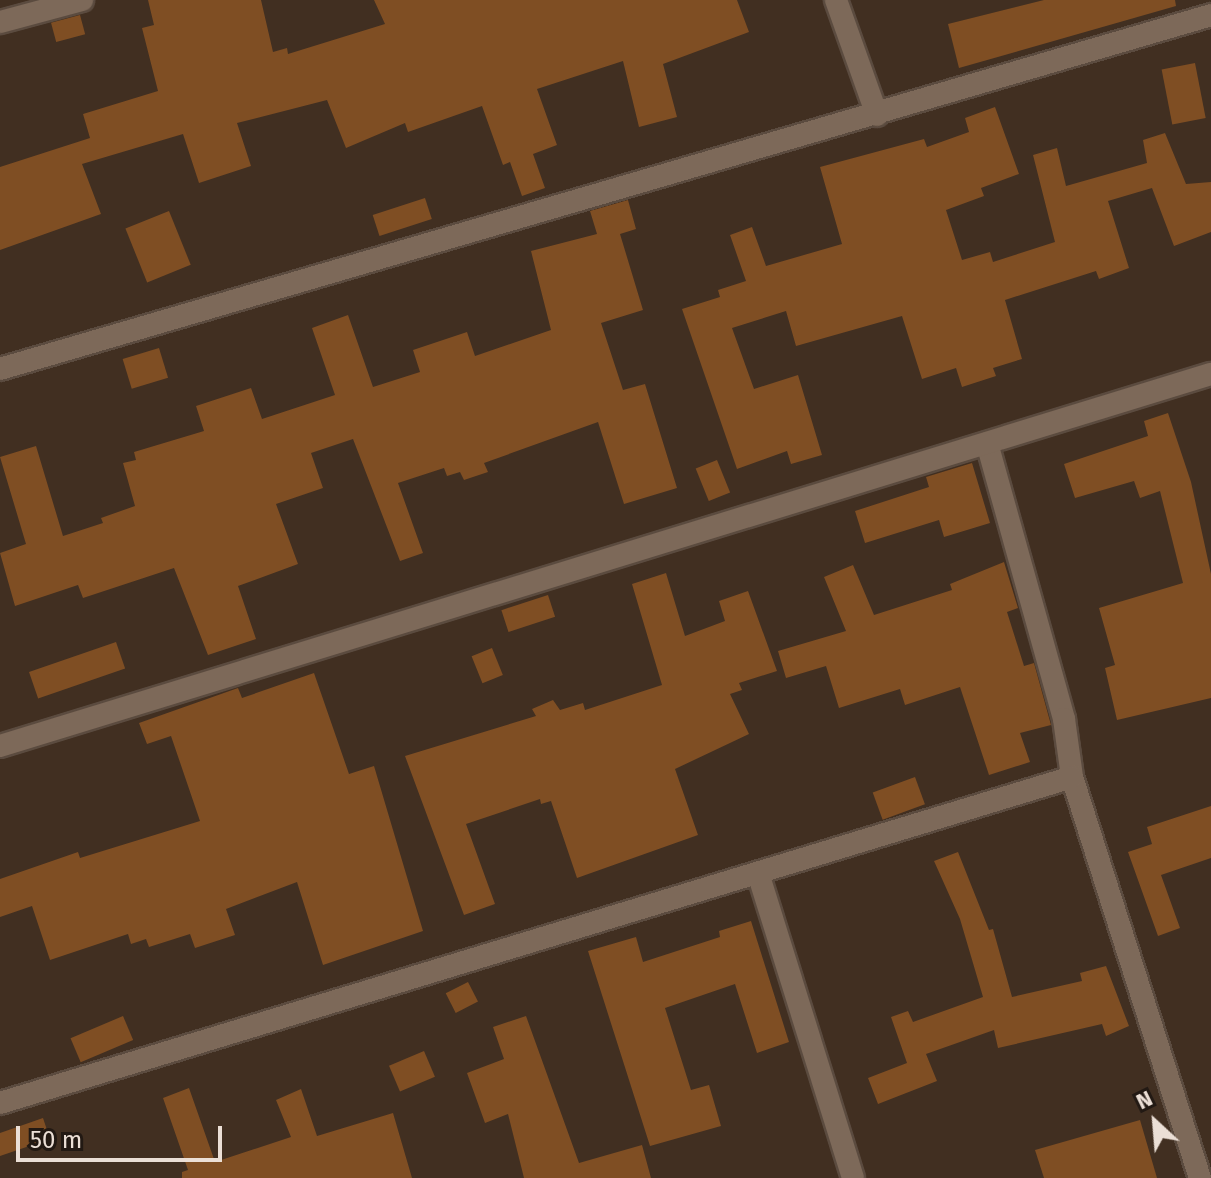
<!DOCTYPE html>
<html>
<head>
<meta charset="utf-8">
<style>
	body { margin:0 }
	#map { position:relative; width:1211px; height:1178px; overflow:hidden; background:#412f21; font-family:"Fira Sans",sans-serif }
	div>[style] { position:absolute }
	.building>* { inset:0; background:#7f4e23; transform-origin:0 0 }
	.roads { filter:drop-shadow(2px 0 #5b4b3f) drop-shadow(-2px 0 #5b4b3f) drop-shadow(0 2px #5b4b3f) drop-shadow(0 -2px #5b4b3f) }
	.street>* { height:22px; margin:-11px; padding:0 11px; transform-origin:11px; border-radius:11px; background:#7d6959 }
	span { translate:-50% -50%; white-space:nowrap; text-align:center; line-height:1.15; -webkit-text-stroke:6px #221913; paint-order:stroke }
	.north { position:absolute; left:1115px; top:1082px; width:80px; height:80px; -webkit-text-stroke:6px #221913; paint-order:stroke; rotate:334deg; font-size:22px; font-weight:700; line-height:32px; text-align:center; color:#ebdfd6 }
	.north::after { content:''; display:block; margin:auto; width:28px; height:36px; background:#ebdfd6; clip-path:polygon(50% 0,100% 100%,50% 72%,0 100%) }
	.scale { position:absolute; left:16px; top:1126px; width:206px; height:36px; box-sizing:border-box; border:4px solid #ebdfd6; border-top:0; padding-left:10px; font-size:24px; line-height:28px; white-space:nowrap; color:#ebdfd6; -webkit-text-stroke:6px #221913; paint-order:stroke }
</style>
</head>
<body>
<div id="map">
	<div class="building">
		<div style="clip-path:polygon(148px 0,261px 0,273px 52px,287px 48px,288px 54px,385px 24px,374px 0,737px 0,749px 32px,663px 64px,677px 117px,639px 127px,623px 61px,537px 89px,557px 145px,533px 154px,545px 188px,522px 196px,510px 162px,503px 165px,482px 106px,408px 132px,405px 123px,346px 148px,327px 100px,237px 123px,251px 166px,199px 183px,183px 134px,82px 164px,101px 214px,0 250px,0 167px,90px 138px,83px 114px,158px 91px,142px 28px,154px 25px)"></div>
		<div style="clip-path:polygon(1044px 0,1175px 0,1176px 6px,959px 68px,948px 24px)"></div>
		<div style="left:80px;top:15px;width:20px;height:30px;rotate:75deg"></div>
		<div style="left:1195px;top:63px;width:56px;height:34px;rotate:79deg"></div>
		<div style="clip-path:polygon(995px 107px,1019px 174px,981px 188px,984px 196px,946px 210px,962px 260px,990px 252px,993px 262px,1055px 242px,1033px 155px,1057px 148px,1066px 186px,1147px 163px,1143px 140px,1165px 133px,1186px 184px,1211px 182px,1211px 232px,1174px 246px,1152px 188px,1108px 201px,1129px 268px,1099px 279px,1096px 271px,1005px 300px,1022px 359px,993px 368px,996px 376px,962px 387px,956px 368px,922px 379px,902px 316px,796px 346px,786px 311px,732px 328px,754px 389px,798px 375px,822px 455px,791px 464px,787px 451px,737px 469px,682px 309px,720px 297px,718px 290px,746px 281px,730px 235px,752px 227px,766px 266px,842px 244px,820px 167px,924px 139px,927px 147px,969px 132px,965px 118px)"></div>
		<div style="left:425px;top:198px;width:22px;height:55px;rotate:72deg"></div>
		<div style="clip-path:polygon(628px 200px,636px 229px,620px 234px,643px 310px,601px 323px,623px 390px,645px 384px,677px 488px,624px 504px,598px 422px,484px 463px,488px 472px,464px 480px,460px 472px,447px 476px,444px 468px,398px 483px,423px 553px,400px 561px,353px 439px,311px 453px,323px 488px,276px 504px,298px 564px,238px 586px,256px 639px,208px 655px,174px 568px,83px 598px,78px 585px,15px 606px,0 553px,26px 544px,0 457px,36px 446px,63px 536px,103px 523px,101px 518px,135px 506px,123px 463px,136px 460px,134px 452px,204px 431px,196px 406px,251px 388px,262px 419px,335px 395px,312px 328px,348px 315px,373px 387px,420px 372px,413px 350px,467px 332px,475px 356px,551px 330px,531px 251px,597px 234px,590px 211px)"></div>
		<div style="left:169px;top:211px;width:58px;height:47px;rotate:68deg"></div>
		<div style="left:159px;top:348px;width:31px;height:38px;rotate:73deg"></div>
		<div style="clip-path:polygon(1168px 413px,1191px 482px,1211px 574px,1211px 698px,1117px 720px,1105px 668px,1115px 665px,1099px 608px,1183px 583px,1160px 491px,1140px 498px,1134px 481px,1075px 498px,1064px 464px,1148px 436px,1144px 421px)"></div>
		<div style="left:717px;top:460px;width:35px;height:23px;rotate:68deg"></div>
		<div style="clip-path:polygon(972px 463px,990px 523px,944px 537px,939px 520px,865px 543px,855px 511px,929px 487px,926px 477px)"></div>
		<div style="clip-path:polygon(1004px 562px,1018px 608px,1007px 612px,1024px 666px,1034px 663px,1051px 725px,1020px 733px,1030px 762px,989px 775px,960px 687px,905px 705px,900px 689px,839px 708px,826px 666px,786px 678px,778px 651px,846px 631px,824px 577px,853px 565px,874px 615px,952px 590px,950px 584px)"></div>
		<div style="clip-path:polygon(666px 573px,685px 636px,725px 621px,719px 601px,748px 591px,777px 671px,739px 683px,742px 690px,730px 694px,749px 734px,675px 769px,698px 835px,577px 878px,551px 801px,541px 804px,540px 799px,466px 824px,495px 904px,464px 915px,405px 756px,536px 716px,532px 709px,553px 700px,560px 710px,583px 703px,585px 710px,662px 685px,632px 584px)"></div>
		<div style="left:548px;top:595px;width:23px;height:49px;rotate:72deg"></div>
		<div style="left:116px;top:642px;width:28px;height:92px;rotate:71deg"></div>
		<div style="left:492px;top:648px;width:29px;height:22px;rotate:68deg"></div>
		<div style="clip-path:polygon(314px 673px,349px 774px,374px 766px,423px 931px,323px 965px,297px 882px,226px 909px,235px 935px,195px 948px,190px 934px,149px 947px,146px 939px,131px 944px,128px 934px,50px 960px,32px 906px,0 917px,0 879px,78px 852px,80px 858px,200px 821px,171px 736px,147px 744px,139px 723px,238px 688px,242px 698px)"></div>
		<div style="left:915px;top:777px;width:29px;height:45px;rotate:70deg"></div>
		<div style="clip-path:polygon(1211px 806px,1211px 858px,1161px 875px,1180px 928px,1158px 936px,1128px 852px,1152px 844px,1147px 827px)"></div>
		<div style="clip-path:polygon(958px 852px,989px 930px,993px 929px,1012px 997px,1082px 981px,1080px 973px,1106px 966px,1129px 1026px,1106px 1036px,1102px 1024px,998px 1048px,994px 1030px,926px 1054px,937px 1081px,878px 1104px,868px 1078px,907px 1063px,891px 1017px,908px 1011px,913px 1022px,983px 997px,960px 919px,934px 861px)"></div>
		<div style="clip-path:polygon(751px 921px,789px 1042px,757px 1053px,735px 984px,665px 1008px,691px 1090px,709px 1085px,721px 1126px,650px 1146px,588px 951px,636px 937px,643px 962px,720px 937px,719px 931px)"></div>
		<div style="left:468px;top:982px;width:22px;height:25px;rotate:63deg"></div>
		<div style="left:123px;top:1016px;width:26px;height:57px;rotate:67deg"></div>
		<div style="clip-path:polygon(526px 1016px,579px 1163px,642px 1145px,651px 1178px,524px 1178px,508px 1114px,485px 1123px,467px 1073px,504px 1059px,493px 1027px)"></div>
		<div style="left:424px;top:1051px;width:28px;height:38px;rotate:67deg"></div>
		<div style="clip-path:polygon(189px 1088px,215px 1162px,291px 1137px,276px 1100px,301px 1089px,317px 1136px,393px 1113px,412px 1178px,182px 1178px,182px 1172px,188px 1170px,163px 1098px)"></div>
		<div style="clip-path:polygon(43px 1118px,50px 1139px,0 1156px,0 1133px)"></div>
		<div style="clip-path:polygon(1140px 1120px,1157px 1178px,1044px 1178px,1035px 1150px)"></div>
	</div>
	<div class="roads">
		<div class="street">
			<div style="left:836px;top:0;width:122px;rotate:70.4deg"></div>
			<div style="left:0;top:22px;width:85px;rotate:-15deg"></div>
			<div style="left:0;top:369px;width:1262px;rotate:-16.29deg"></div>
			<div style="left:987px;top:443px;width:287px;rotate:74.4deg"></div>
			<div style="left:1064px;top:719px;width:59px;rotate:82.1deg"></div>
			<div style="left:1072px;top:777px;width:421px;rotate:72.3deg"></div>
			<div style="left:0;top:746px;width:1267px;rotate:-17.08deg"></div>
			<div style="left:758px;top:873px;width:319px;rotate:72.7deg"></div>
			<div style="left:0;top:1103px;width:1120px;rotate:-16.91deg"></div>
		</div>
	</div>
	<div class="north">N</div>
	<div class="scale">50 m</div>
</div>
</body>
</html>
